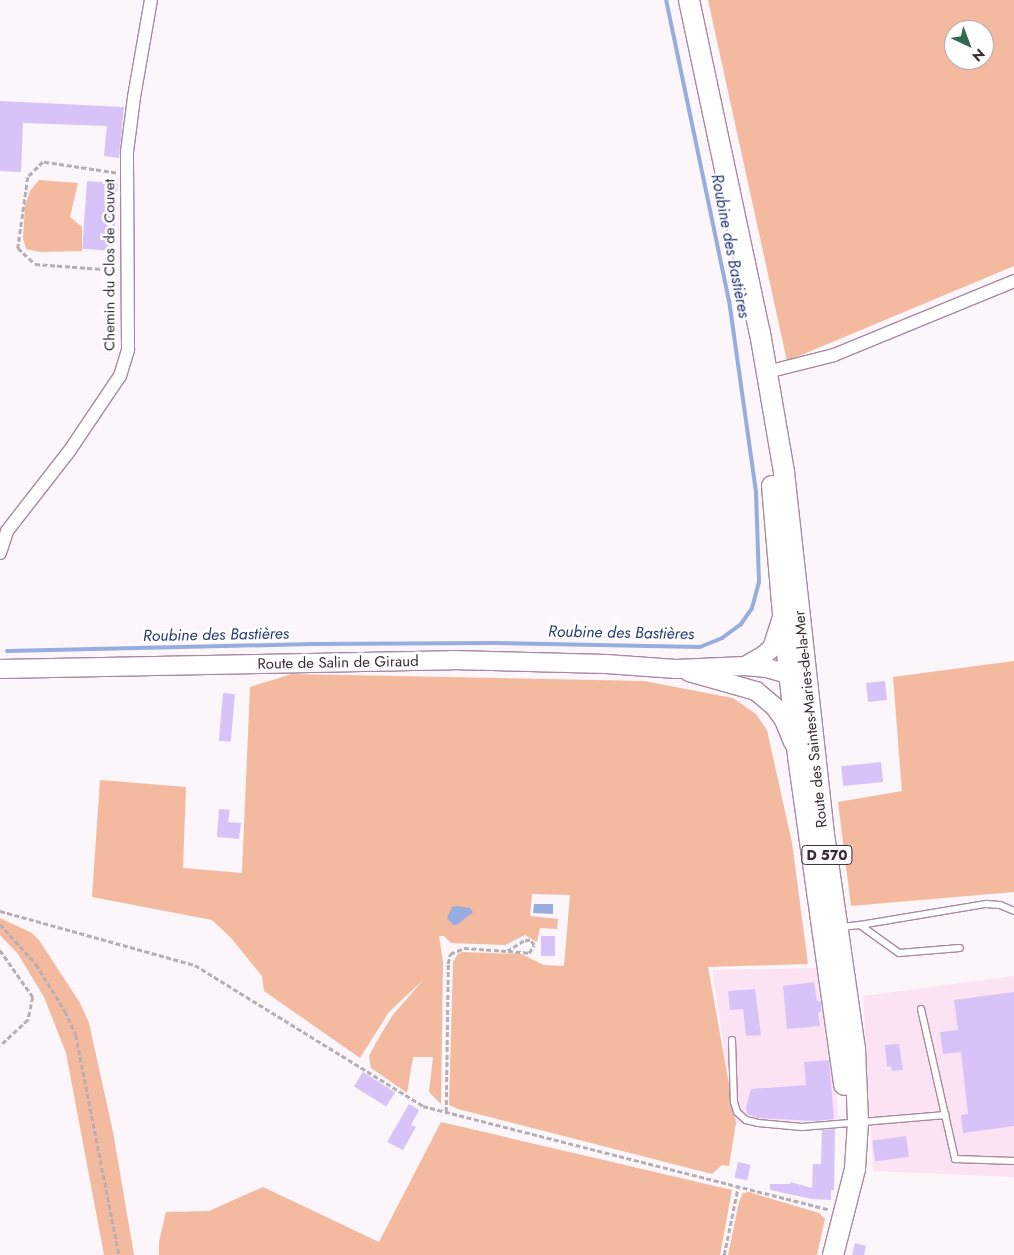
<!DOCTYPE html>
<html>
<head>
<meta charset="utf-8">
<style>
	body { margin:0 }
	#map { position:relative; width:1014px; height:1255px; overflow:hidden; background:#fcf5fa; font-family:Jost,sans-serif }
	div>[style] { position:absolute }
	.built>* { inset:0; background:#fbe3f3 }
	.green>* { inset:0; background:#f3ba9f }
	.water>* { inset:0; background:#98addf }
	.stream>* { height:4px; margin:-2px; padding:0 2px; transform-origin:2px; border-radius:2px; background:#98addf }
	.building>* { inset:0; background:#d7c3f8; transform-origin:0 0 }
	.path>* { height:2.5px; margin-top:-1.25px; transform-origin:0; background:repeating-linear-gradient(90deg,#b7aeb4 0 5px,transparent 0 7.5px) }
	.roads { filter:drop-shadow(1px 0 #a88aa0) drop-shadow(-1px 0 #a88aa0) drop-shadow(0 1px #a88aa0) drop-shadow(0 -1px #a88aa0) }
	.service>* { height:6px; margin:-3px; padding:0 3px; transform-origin:3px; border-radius:3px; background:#fff }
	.minor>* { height:12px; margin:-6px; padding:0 6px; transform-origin:6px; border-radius:6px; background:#fff }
	.secondary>* { height:18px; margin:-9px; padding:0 9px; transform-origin:9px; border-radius:9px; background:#fff }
	.primary>* { height:20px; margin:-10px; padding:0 10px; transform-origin:10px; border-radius:10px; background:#fff }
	span { translate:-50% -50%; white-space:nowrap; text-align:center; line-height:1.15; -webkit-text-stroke:5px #fff; paint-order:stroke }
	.shield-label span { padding:1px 4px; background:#fff; border:1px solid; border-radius:4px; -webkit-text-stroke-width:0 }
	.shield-label { font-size:14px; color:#392c35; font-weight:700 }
	.street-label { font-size:15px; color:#392c35 }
	.water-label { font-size:16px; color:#263a76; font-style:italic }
	.north { position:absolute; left:944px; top:20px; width:50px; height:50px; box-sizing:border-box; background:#fff; border:1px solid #b0abae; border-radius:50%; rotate:137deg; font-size:14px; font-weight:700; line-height:20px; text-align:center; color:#392c35 }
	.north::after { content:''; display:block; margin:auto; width:18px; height:22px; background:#326951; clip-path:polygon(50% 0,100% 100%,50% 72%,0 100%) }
</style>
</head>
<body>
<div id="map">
	<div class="built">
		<div style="clip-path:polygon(817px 968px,830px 1041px,839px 1121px,736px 1123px,712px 970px)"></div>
		<div style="clip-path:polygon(1014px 976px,1014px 1177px,873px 1171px,863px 996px)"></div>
	</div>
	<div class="green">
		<div style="clip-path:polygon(evenodd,708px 0,1014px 0,1014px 266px,787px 361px,708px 0,954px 30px,984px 30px,984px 60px,954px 60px,954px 30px)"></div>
		<div style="clip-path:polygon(39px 180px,78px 183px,70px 217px,82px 227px,82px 251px,40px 252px,26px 249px,23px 238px,25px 206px,30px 191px)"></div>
		<div style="clip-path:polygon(1014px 661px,1014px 892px,851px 906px,838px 802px,902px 791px,893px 677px)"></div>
		<div style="clip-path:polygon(292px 674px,644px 681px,733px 698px,756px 714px,767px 730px,792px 843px,808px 964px,708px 967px,736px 1123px,729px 1166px,722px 1165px,712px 1174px,458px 1109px,449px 1105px,453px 962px,458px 954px,462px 952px,521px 954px,544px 965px,564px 966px,570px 895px,532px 894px,530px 916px,558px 919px,557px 929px,540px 928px,537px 942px,525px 935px,505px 945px,451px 943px,444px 936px,439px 936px,443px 962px,441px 1104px,429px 1092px,433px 1057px,413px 1057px,407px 1093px,371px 1068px,369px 1056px,377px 1041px,392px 1016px,423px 980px,389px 1012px,360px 1058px,264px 991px,262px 976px,231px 938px,212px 920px,92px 897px,100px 780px,186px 787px,183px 868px,242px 873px,250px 687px)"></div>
		<div style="clip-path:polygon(0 918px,32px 933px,39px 940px,80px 1003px,89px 1023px,113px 1132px,134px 1255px,104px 1255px,66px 1053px,44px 997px,18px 954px,0 935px)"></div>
		<div style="clip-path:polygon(441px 1122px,732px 1190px,720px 1255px,159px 1255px,159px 1242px,166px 1212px,209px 1211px,263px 1187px,379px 1242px)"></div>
		<div style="clip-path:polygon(749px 1192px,819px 1213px,825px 1219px,817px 1255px,728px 1255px,739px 1202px,743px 1193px)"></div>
	</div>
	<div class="water">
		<div style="clip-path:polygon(534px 904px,553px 904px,553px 914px,533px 913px)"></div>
		<div style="clip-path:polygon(457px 906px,470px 908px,473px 912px,457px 925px,453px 925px,447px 918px,452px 907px)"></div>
	</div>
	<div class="stream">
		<div style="left:7px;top:651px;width:305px;rotate:-1.3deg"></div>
		<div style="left:312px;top:644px;width:183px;rotate:-0.3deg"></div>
		<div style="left:495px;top:643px;width:205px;rotate:1.1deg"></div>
		<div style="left:700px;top:647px;width:24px;rotate:-22deg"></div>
		<div style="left:722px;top:638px;width:24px;rotate:-36deg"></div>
		<div style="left:741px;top:624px;width:19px;rotate:-55deg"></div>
		<div style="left:752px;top:608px;width:27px;rotate:-75deg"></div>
		<div style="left:759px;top:582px;width:90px;rotate:-91.9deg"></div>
		<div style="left:756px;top:492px;width:193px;rotate:-98deg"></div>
		<div style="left:729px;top:301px;width:308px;rotate:-101.8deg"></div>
	</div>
	<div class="building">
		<div style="clip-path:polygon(0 101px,124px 107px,119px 158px,104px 156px,107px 126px,23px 123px,21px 172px,0 171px)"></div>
		<div style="left:87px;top:181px;width:31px;height:68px;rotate:4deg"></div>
		<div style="left:885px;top:681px;width:19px;height:19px;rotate:84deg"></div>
		<div style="left:223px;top:693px;width:12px;height:48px;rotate:5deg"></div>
		<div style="left:881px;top:762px;width:20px;height:40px;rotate:84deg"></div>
		<div style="clip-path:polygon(219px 809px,230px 810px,228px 822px,241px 823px,239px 839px,217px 837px)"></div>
		<div style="left:541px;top:936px;width:14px;height:20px"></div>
		<div style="clip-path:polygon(814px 982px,817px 1001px,820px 1001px,821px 1003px,821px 1012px,818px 1012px,820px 1026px,787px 1029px,783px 986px)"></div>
		<div style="clip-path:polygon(755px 989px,761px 1035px,746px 1036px,743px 1009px,730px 1010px,728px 991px)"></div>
		<div style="clip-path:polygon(1014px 992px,1014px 1126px,963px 1133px,961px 1115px,968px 1114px,961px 1052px,943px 1054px,940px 1032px,958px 1030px,954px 1000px)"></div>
		<div style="clip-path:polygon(899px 1044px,903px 1070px,892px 1071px,891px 1066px,887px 1067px,885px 1045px)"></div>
		<div style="clip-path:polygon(829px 1060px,834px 1119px,815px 1121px,758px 1118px,747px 1114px,746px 1107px,751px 1089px,806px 1085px,804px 1062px)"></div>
		<div style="left:363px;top:1072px;width:38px;height:17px;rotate:32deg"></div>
		<div style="clip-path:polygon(409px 1104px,419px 1110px,411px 1125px,416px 1127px,403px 1150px,387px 1142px)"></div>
		<div style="clip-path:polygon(835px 1129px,834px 1190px,831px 1190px,831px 1200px,812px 1199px,770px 1190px,770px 1184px,790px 1184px,790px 1182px,812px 1188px,813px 1164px,821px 1164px,822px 1130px)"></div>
		<div style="left:906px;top:1136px;width:21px;height:34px;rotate:82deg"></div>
		<div style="left:738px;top:1162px;width:13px;height:16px;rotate:13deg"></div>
		<div style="clip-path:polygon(855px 1243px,866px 1246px,864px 1255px,852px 1255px)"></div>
	</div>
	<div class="path">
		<div style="left:116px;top:173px;width:74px;rotate:-171.4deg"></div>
		<div style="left:43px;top:162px;width:21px;rotate:135deg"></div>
		<div style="left:28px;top:177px;width:72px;rotate:98deg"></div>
		<div style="left:18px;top:248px;width:23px;rotate:43deg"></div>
		<div style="left:35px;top:264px;width:81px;rotate:4.2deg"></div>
		<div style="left:0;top:911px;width:202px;rotate:15.5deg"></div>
		<div style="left:195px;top:965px;width:268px;rotate:31.7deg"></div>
		<div style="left:423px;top:1106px;width:418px;rotate:14.3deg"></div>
		<div style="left:0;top:924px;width:54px;rotate:48deg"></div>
		<div style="left:36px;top:964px;width:55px;rotate:58.3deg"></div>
		<div style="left:65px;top:1011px;width:26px;rotate:65deg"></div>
		<div style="left:76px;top:1035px;width:224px;rotate:78.9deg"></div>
		<div style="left:0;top:950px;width:57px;rotate:54.9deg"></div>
		<div style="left:33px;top:997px;width:24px;rotate:102deg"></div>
		<div style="left:28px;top:1020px;width:38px;rotate:137deg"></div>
		<div style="left:446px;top:1112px;width:148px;rotate:-89.2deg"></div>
		<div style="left:448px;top:964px;width:10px;rotate:-79deg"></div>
		<div style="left:450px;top:954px;width:15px;rotate:-23deg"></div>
		<div style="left:464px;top:948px;width:44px;rotate:3.9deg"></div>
		<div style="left:508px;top:951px;width:21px;rotate:5deg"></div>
		<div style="left:529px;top:953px;width:9px;rotate:-58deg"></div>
		<div style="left:534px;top:945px;width:6px;rotate:-129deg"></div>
		<div style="left:530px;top:940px;width:6px;rotate:171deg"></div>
		<div style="left:524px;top:941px;width:19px;rotate:148deg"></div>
		<div style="left:724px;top:1255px;width:69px;rotate:-78.4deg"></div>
	</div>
	<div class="roads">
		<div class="service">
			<div style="left:860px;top:925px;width:128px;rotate:-9.5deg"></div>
			<div style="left:986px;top:904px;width:14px;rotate:4deg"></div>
			<div style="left:1000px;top:905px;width:15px;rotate:23deg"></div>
			<div style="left:840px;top:927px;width:20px;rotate:-6deg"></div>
			<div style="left:860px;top:925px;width:48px;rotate:35.7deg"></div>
			<div style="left:899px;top:953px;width:61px;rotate:-4.7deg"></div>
			<div style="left:921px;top:1009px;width:154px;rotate:77.2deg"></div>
			<div style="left:955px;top:1159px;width:59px;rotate:1.9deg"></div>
			<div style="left:732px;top:1040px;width:62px;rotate:88.2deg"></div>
			<div style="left:734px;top:1102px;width:10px;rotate:73deg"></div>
			<div style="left:737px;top:1112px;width:12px;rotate:42deg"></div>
			<div style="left:746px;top:1120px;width:12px;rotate:14deg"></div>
			<div style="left:758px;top:1123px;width:44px;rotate:5.2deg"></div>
			<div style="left:802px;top:1127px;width:144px;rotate:-4.8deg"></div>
		</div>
		<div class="minor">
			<div style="left:767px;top:372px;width:69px;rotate:-14.2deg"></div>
			<div style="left:834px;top:355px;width:195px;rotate:-22.3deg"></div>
			<div style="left:0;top:553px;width:23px;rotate:-72deg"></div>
			<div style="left:7px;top:531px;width:103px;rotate:-52.1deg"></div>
			<div style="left:70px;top:450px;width:89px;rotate:-56deg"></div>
			<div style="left:120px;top:376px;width:28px;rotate:-73deg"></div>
			<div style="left:128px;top:349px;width:197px;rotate:-90.3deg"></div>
			<div style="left:127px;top:152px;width:55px;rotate:-82.7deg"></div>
			<div style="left:134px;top:97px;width:98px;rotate:-80.1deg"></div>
		</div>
		<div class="secondary">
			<div style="left:745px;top:666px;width:22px;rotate:-30deg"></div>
			<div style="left:764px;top:655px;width:11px;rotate:-41deg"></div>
			<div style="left:772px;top:648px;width:32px;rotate:-72deg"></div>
			<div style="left:0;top:669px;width:452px;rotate:-1.1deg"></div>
			<div style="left:452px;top:660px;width:154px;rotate:1.5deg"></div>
			<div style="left:606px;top:664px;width:70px;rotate:4.1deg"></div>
			<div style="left:676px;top:669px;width:69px;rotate:-2.5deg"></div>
			<div style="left:745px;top:666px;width:22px;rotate:5deg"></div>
			<div style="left:767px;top:668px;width:36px;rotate:16deg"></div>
			<div style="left:689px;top:672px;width:70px;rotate:15.8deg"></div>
			<div style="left:756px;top:691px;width:23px;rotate:40deg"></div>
			<div style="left:774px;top:706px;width:17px;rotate:54deg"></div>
			<div style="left:784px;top:720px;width:24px;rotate:68deg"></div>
		</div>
		<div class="primary">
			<div style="left:689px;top:0;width:340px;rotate:78deg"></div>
			<div style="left:760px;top:333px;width:141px;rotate:80.2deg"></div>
			<div style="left:784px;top:472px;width:371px;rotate:83.7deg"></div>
			<div style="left:825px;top:841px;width:210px;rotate:81.8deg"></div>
			<div style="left:855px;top:1049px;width:73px;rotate:87.6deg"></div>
			<div style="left:858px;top:1122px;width:47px;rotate:93.7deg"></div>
			<div style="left:855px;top:1169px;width:89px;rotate:104.3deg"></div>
			<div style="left:772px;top:486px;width:129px;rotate:85.1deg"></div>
			<div style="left:783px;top:615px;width:142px;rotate:83.9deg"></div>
			<div style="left:798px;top:756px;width:332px;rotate:82deg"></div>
		</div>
	</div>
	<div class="shield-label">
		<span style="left:827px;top:855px">D 570</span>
	</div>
	<div class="street-label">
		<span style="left:110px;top:265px;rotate:-90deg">Chemin du Clos de Couvet</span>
		<span style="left:338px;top:663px;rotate:-1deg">Route de Salin de Giraud</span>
		<span style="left:811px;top:719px;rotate:-96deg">Route des Saintes-Maries-de-la-Mer</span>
	</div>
	<div class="water-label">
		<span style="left:730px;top:246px;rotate:79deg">Roubine des Bastières</span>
		<span style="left:621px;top:633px;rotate:1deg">Roubine des Bastières</span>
		<span style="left:216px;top:635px;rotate:-1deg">Roubine des Bastières</span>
	</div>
	<div class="north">N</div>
</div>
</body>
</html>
